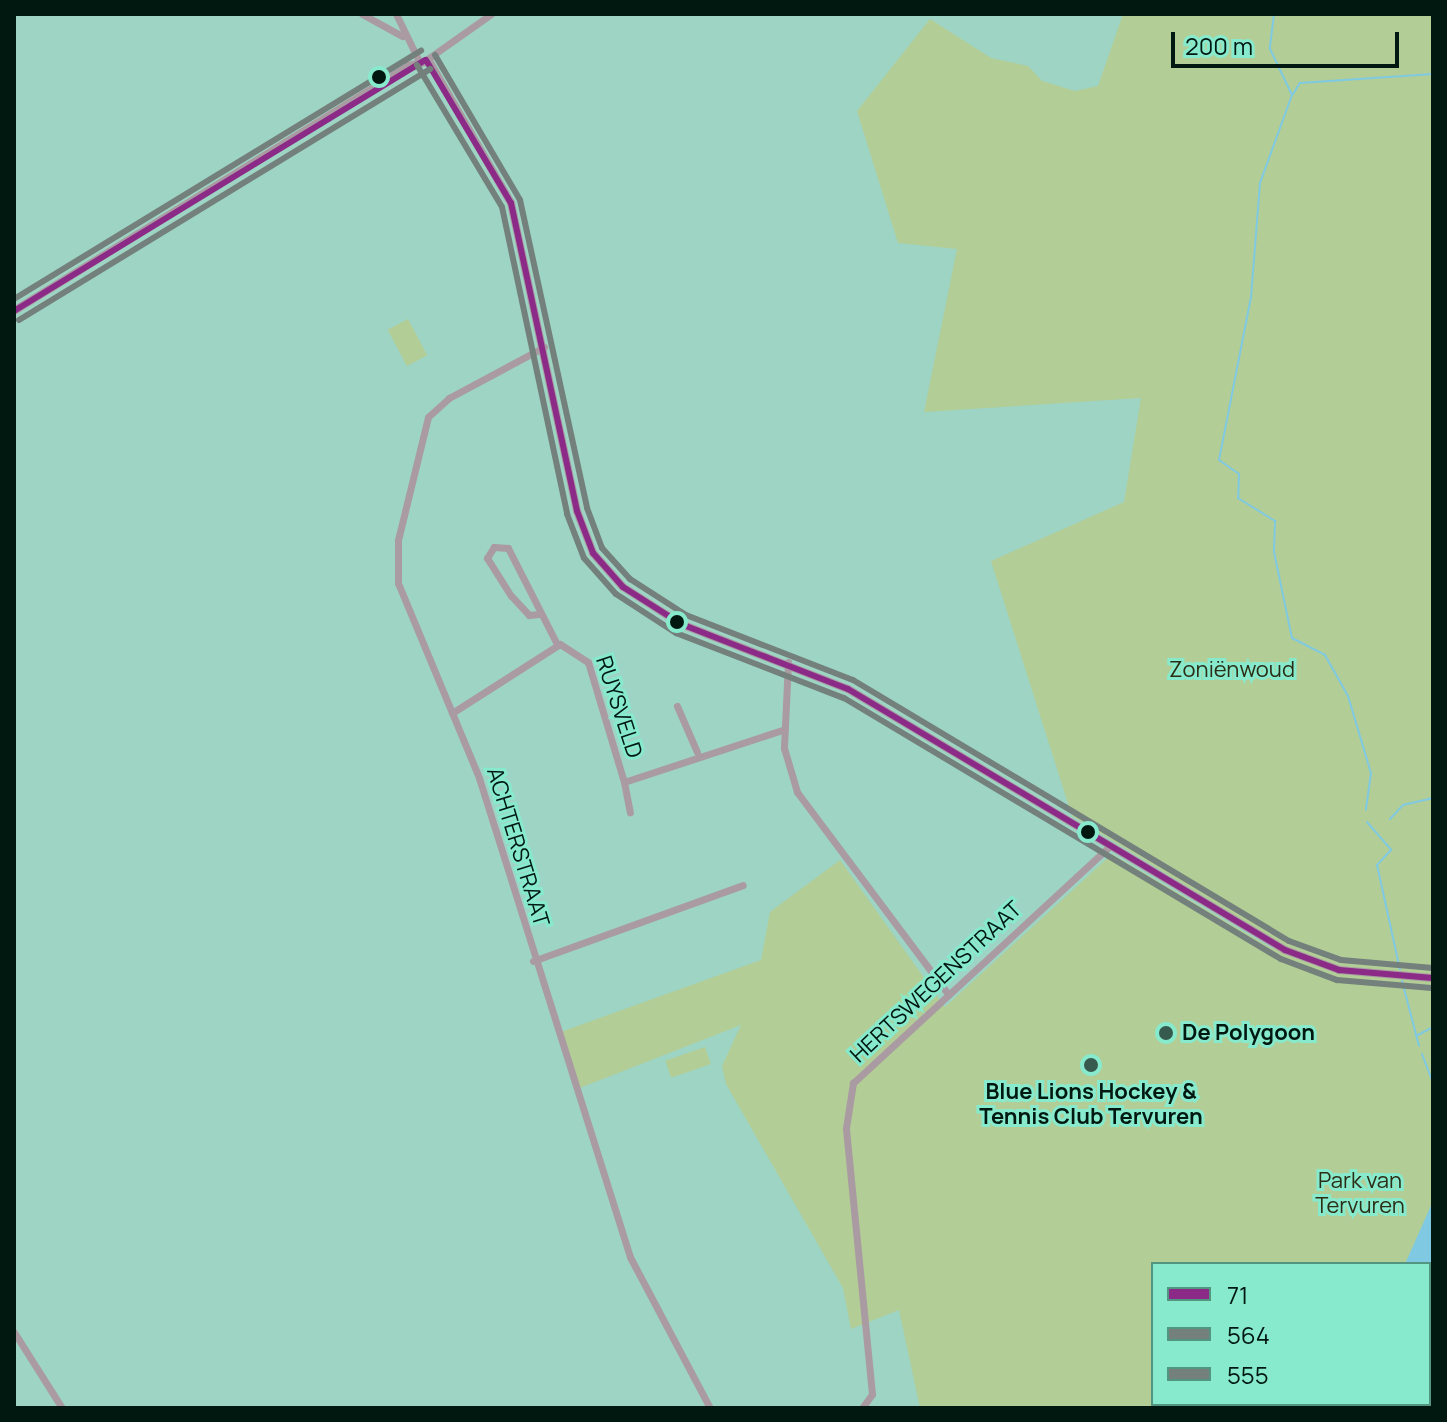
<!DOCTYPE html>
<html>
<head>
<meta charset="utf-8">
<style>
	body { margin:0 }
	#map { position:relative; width:1447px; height:1422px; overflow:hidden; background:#9ed4c4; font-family:Manrope,sans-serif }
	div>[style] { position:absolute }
	.green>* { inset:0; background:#b2cd96; transform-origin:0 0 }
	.water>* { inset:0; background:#7fcae2 }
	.stream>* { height:2px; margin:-1px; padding:0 1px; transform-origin:1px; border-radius:1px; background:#7fcae2 }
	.minor>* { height:7px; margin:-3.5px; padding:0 3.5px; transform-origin:3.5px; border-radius:3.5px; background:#aa9ba3 }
	.tertiary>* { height:8px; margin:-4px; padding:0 4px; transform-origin:4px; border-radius:4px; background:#aa9ba3 }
	.bus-1>* { height:6px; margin:-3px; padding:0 3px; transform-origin:3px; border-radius:3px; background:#8c2b87 }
	.bus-2>* { height:6px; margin:-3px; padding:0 3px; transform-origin:3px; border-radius:3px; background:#73807c }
	.bus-3>* { height:6px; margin:-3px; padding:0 3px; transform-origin:3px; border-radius:3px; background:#73807c }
	.dots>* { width:22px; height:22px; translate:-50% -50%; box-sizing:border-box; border:4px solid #88eacc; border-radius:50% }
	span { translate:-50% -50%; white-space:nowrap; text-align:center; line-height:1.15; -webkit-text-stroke:6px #88eacc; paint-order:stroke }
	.park-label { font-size:22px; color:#2c2d15 }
	.street-label { font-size:22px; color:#001810 }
	.poi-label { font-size:22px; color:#001810; font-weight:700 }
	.left { translate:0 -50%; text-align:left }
	.frame { position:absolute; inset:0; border:16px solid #001810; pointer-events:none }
	.legend { position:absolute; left:1151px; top:1262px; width:280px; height:144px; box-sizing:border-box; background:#88eacc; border:2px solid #529681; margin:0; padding:10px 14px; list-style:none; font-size:24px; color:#001810 }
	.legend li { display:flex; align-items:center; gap:16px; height:40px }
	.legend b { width:40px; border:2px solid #529681 }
	.scale { position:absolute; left:1171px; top:32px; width:228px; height:36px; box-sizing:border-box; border:4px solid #001810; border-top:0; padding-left:10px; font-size:24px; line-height:28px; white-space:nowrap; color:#001810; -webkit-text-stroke:6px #88eacc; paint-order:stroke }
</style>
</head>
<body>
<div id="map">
	<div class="green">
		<div style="clip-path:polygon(evenodd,1123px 14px,1433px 14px,1433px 1408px,920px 1408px,899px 1310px,851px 1329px,843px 1288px,726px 1084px,722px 1066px,741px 1025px,577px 1089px,558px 1033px,761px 960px,770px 912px,840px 860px,945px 1007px,1112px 854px,1273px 949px,1276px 941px,1072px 816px,991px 561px,1124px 502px,1141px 398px,924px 412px,957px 249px,898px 243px,857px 111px,930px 19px,991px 58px,1028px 66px,1042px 81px,1075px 91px,1098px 86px,1123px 14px,1153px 1264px,1429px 1264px,1429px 1404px,1153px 1404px,1153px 1264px)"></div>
		<div style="left:408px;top:319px;width:41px;height:23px;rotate:62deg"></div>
		<div style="left:705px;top:1047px;width:18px;height:42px;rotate:71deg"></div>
	</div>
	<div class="water">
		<div style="clip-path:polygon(1433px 1201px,1433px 1310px,1429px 1318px,1429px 1264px,1405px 1264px)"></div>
	</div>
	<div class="stream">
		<div style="left:1274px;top:14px;width:35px;rotate:97deg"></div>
		<div style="left:1270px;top:49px;width:51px;rotate:64.4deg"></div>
		<div style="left:1292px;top:95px;width:94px;rotate:110deg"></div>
		<div style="left:1260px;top:183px;width:114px;rotate:94.5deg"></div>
		<div style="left:1251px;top:297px;width:166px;rotate:101.1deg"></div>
		<div style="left:1219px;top:460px;width:24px;rotate:35deg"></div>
		<div style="left:1239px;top:474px;width:24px;rotate:92deg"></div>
		<div style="left:1238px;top:498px;width:44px;rotate:31.9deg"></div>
		<div style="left:1275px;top:521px;width:31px;rotate:92deg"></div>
		<div style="left:1274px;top:552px;width:88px;rotate:78.2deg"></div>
		<div style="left:1292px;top:638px;width:37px;rotate:27deg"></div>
		<div style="left:1325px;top:655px;width:47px;rotate:60.7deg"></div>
		<div style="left:1348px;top:696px;width:80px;rotate:73.4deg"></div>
		<div style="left:1371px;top:773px;width:37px;rotate:98deg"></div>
		<div style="left:1293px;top:94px;width:13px;rotate:-58deg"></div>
		<div style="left:1300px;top:83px;width:133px;rotate:-3.9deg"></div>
		<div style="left:1390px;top:819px;width:19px;rotate:-47deg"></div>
		<div style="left:1403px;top:805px;width:31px;rotate:-13deg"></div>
		<div style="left:1367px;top:822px;width:37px;rotate:49deg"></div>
		<div style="left:1391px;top:850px;width:21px;rotate:133deg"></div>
		<div style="left:1377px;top:865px;width:107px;rotate:77.6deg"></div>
		<div style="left:1402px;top:981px;width:67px;rotate:75.3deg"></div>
		<div style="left:1416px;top:1036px;width:19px;rotate:-28deg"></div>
		<div style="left:1422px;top:1054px;width:30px;rotate:69deg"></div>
	</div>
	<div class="minor">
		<div style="left:362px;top:14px;width:46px;rotate:28.8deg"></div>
		<div style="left:396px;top:14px;width:52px;rotate:63.9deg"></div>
		<div style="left:426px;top:60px;width:80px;rotate:-35.3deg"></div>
		<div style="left:544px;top:347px;width:108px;rotate:151.8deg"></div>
		<div style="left:449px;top:398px;width:28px;rotate:138deg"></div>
		<div style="left:428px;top:417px;width:127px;rotate:103.7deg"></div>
		<div style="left:398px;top:540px;width:43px;rotate:90deg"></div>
		<div style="left:398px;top:583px;width:211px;rotate:67.4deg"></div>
		<div style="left:479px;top:778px;width:502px;rotate:72.5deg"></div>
		<div style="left:630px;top:1257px;width:171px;rotate:62.1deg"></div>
		<div style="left:539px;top:614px;width:10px;rotate:174deg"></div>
		<div style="left:529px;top:615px;width:26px;rotate:-133deg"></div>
		<div style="left:511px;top:596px;width:45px;rotate:-122.3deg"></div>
		<div style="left:487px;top:558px;width:13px;rotate:-58deg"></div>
		<div style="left:494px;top:547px;width:14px;rotate:4deg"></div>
		<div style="left:508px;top:548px;width:108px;rotate:63deg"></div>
		<div style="left:788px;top:662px;width:86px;rotate:92.7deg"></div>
		<div style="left:784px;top:748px;width:46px;rotate:73.5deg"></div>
		<div style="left:797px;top:792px;width:252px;rotate:53.2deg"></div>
		<div style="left:677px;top:706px;width:50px;rotate:66.5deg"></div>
		<div style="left:452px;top:713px;width:128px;rotate:-32.6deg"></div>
		<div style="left:560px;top:644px;width:33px;rotate:33deg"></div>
		<div style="left:588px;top:662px;width:125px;rotate:73.3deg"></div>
		<div style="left:624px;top:782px;width:169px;rotate:-18.2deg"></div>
		<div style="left:624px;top:782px;width:31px;rotate:79deg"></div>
		<div style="left:533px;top:961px;width:223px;rotate:-19.9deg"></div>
		<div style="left:14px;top:1332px;width:90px;rotate:57.7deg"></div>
		<div style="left:862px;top:1408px;width:17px;rotate:-54deg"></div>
		<div style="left:872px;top:1394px;width:267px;rotate:-95.6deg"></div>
		<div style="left:846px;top:1128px;width:46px;rotate:-81.2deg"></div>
		<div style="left:853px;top:1083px;width:350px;rotate:-42.7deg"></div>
	</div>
	<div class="tertiary">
		<div style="left:14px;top:311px;width:465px;rotate:-31.8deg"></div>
		<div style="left:409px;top:66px;width:21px;rotate:-14deg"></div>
		<div style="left:429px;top:61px;width:164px;rotate:60deg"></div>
		<div style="left:511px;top:203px;width:315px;rotate:77.9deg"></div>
		<div style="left:577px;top:511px;width:45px;rotate:69.1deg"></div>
		<div style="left:593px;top:553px;width:45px;rotate:48.6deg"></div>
		<div style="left:623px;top:587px;width:69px;rotate:32.5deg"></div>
		<div style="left:681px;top:624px;width:179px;rotate:21.3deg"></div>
		<div style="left:848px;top:689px;width:509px;rotate:30.85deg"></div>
		<div style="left:1285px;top:950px;width:58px;rotate:20.3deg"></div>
		<div style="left:1339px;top:970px;width:94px;rotate:4.9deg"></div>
	</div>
	<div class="bus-1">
		<div style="left:426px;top:60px;width:166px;rotate:59.3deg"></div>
		<div style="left:511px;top:203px;width:315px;rotate:77.9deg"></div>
		<div style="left:577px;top:511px;width:45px;rotate:69.1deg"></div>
		<div style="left:593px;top:553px;width:45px;rotate:48.6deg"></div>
		<div style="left:623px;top:587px;width:69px;rotate:32.5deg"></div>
		<div style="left:681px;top:624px;width:179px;rotate:21.3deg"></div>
		<div style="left:848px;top:689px;width:509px;rotate:30.85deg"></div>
		<div style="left:1285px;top:950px;width:58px;rotate:20.3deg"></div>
		<div style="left:1339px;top:970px;width:94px;rotate:4.9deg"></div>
		<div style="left:14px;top:311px;width:482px;rotate:-31.4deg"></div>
	</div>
	<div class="bus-2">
		<div style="left:417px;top:65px;width:165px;rotate:59.1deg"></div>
		<div style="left:502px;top:207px;width:314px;rotate:78deg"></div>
		<div style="left:567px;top:514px;width:47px;rotate:68.9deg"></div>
		<div style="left:584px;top:558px;width:48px;rotate:48.4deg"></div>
		<div style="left:616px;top:594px;width:72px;rotate:33deg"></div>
		<div style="left:676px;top:633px;width:180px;rotate:21.2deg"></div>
		<div style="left:844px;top:698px;width:509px;rotate:30.85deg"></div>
		<div style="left:1281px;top:959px;width:60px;rotate:20.6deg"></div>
		<div style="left:1337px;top:980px;width:95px;rotate:4.8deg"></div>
		<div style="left:19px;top:320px;width:482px;rotate:-31.4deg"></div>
	</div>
	<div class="bus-3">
		<div style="left:435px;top:55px;width:168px;rotate:59.6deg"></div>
		<div style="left:520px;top:200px;width:315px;rotate:77.7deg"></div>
		<div style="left:587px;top:508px;width:43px;rotate:69.4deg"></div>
		<div style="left:602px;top:548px;width:42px;rotate:47.9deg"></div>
		<div style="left:630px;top:579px;width:67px;rotate:32.7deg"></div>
		<div style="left:686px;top:615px;width:179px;rotate:21.3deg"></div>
		<div style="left:853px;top:680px;width:508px;rotate:30.91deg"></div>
		<div style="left:1289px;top:941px;width:55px;rotate:20.1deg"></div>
		<div style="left:1341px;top:960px;width:92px;rotate:5deg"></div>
		<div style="left:14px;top:299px;width:477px;rotate:-31.4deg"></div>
	</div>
	<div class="dots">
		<div style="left:379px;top:77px;background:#001810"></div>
		<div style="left:677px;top:622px;background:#001810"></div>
		<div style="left:1088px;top:832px;background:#001810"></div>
		<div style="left:1166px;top:1033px;background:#375a4f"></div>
		<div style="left:1091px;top:1065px;background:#375a4f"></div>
	</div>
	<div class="park-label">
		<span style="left:1232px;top:670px">Zoniënwoud</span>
		<span style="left:1360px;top:1193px">Park van<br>Tervuren</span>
	</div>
	<div class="street-label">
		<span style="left:619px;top:707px;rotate:72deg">RUYSVELD</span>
		<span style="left:518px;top:847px;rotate:73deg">ACHTERSTRAAT</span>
		<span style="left:936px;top:982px;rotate:-43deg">HERTSWEGENSTRAAT</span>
	</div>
	<div class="poi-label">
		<span class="left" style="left:1182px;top:1033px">De Polygoon</span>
		<span style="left:1091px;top:1104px">Blue Lions Hockey &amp;<br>Tennis Club Tervuren</span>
	</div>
	<div class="frame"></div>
	<ul class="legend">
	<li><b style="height:10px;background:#8c2b87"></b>71</li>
	<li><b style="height:10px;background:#73807c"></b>564</li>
	<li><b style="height:10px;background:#73807c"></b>555</li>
	</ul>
	<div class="scale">200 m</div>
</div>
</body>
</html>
